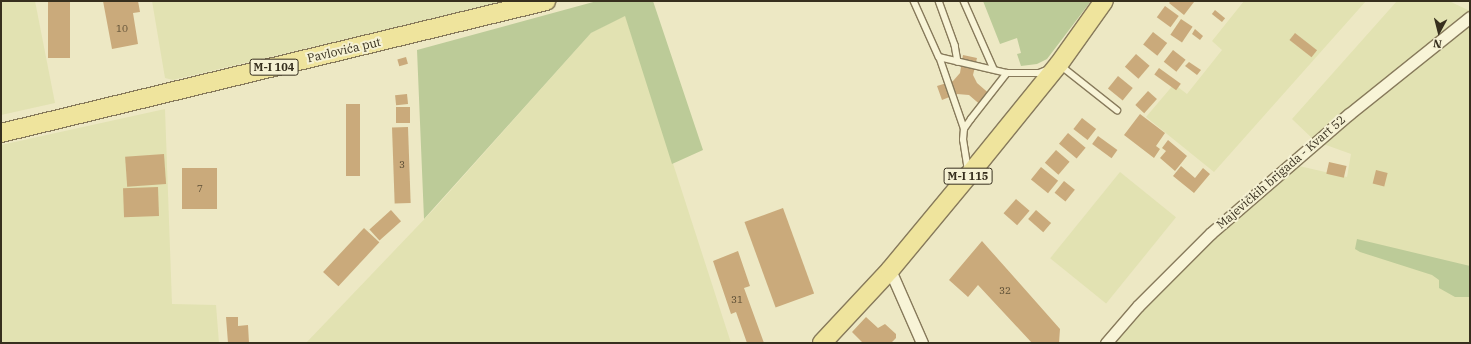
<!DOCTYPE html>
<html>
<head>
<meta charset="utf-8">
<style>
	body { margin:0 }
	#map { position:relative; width:1471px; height:344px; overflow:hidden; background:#ede8c4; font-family:"IBM Plex Serif",serif }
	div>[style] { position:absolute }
	.farmland>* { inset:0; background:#e2e2b2; transform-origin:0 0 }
	.green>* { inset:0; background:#bccb98 }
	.building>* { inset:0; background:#caaa7b; transform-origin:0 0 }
	.roads { filter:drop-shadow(1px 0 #877a5b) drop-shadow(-1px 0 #877a5b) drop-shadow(0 1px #877a5b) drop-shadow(0 -1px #877a5b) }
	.lane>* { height:5.5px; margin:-2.75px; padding:0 2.75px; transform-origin:2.75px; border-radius:2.75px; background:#f8f4d7 }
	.street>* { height:11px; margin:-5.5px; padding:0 5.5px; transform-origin:5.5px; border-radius:5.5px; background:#f8f4d7 }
	.primary>* { height:18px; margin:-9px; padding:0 9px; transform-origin:9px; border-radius:9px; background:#efe49d }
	span { translate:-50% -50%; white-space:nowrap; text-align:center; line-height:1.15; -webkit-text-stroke:4px #f5f1d3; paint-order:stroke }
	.number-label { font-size:10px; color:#5c4e35 }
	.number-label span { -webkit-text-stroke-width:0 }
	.shield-label span { padding:1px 3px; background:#f5f1d3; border:1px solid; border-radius:3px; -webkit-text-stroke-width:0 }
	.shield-label { font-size:11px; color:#372f1e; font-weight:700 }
	.street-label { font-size:12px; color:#372f1e }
	.frame { position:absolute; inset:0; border:2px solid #372f1e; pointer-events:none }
	.north { position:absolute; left:1419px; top:12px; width:40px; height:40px; -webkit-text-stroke:3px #f5f1d3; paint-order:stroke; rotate:187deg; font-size:11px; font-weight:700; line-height:16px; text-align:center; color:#372f1e }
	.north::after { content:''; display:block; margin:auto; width:14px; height:18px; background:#372f1e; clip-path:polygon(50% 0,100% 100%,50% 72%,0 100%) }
</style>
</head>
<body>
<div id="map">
	<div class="farmland">
		<div style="clip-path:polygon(1px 1px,35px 1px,55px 103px,1px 115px)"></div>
		<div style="clip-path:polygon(152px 1px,505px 1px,173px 80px,165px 78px)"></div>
		<div style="clip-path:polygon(1244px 1px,1366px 1px,1214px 172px,1146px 117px,1174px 84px,1187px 94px,1222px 50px,1212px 41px)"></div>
		<div style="clip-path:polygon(1397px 1px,1449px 1px,1470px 11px,1470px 343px,1106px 343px,1286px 163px,1347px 177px,1351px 154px,1315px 141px,1292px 119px)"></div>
		<div style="clip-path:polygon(625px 15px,731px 343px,306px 343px,435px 208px,591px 33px)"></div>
		<div style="clip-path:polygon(165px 109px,172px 304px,216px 305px,219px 343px,1px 343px,1px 145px)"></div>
		<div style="left:1120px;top:172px;width:72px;height:111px;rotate:39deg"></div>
	</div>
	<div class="green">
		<div style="clip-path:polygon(597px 1px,653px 1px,703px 150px,672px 164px,625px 16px,591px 33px,424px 219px,417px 50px)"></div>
		<div style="clip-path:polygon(983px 1px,1091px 1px,1047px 59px,1037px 64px,1021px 66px,1017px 54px,1021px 53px,1017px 38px,1000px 44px)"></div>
		<div style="clip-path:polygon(1357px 239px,1470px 266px,1469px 297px,1455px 297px,1439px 288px,1439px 280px,1432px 275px,1360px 252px,1355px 249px)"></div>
	</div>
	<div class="building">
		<div style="left:48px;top:1px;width:22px;height:57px"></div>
		<div style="clip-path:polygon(103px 1px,138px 1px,140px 12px,133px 13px,138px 44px,112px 49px)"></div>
		<div style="clip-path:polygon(1171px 1px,1193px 1px,1194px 2px,1184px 15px,1169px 3px)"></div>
		<div style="left:1165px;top:6px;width:17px;height:14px;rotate:36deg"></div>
		<div style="left:1215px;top:10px;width:13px;height:5px;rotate:39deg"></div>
		<div style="left:1181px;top:19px;width:14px;height:19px;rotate:34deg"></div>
		<div style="clip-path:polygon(1195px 29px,1203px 36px,1200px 40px,1192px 34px)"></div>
		<div style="left:1153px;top:32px;width:18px;height:16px;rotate:38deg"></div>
		<div style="left:1295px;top:33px;width:28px;height:9px;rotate:38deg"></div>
		<div style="left:1173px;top:50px;width:16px;height:15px;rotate:38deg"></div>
		<div style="left:1136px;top:54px;width:18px;height:17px;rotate:41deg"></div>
		<div style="clip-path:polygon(963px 55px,977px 58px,973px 75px,977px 83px,992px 96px,983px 107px,969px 95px,957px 94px,942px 100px,937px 86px,953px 81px,960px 73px)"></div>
		<div style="left:406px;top:57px;width:7px;height:9px;rotate:74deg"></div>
		<div style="clip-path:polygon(1189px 62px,1201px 70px,1197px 75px,1185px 66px)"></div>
		<div style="left:1159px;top:68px;width:27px;height:8px;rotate:36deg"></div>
		<div style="left:1118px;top:76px;width:19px;height:16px;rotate:39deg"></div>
		<div style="left:1148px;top:91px;width:12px;height:19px;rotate:42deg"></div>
		<div style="left:407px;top:94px;width:10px;height:12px;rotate:84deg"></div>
		<div style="left:346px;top:104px;width:14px;height:72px"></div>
		<div style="left:396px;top:107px;width:14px;height:16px"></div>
		<div style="clip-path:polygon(1140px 114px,1165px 133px,1156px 146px,1160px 149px,1154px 158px,1124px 135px)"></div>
		<div style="left:1082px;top:118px;width:18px;height:14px;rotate:38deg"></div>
		<div style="left:408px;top:127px;width:76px;height:16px;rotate:88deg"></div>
		<div style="left:1068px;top:133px;width:23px;height:14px;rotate:40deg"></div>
		<div style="left:1098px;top:136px;width:24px;height:10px;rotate:36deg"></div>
		<div style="clip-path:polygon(1168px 140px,1187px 156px,1175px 171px,1160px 158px,1166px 151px,1162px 148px)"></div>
		<div style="left:1056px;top:150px;width:18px;height:17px;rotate:41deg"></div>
		<div style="left:164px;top:154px;width:30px;height:39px;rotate:86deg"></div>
		<div style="left:1329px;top:162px;width:18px;height:12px;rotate:13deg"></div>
		<div style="clip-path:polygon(1181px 166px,1195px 178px,1203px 168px,1210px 174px,1194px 193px,1173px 176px)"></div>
		<div style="left:1041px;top:167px;width:22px;height:16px;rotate:39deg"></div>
		<div style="left:217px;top:168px;width:41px;height:35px;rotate:90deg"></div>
		<div style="left:1376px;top:170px;width:12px;height:14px;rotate:14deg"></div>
		<div style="left:1064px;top:181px;width:14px;height:15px;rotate:39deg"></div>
		<div style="left:158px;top:187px;width:29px;height:35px;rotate:88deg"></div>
		<div style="left:1016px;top:199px;width:18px;height:19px;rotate:41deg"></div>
		<div style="left:783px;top:208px;width:91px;height:41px;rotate:70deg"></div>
		<div style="left:391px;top:210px;width:15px;height:29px;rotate:48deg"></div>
		<div style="left:1036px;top:210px;width:20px;height:12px;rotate:41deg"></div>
		<div style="left:364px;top:228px;width:21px;height:60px;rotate:43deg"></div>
		<div style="clip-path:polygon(982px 241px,1060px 329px,1059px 343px,1032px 343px,978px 285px,968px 297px,949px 280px)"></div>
		<div style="clip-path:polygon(738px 251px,750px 286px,744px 288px,764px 343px,747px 343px,736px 312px,731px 314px,713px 261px)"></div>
		<div style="clip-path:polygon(226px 317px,238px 317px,238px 326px,248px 325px,249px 343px,228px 343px)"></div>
		<div style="clip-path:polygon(866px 317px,878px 328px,885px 324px,896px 334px,896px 338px,891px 343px,863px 343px,852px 332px)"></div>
	</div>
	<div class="roads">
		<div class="lane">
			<div style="left:914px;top:1px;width:61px;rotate:65.9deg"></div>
			<div style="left:939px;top:1px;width:47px;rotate:70deg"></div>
			<div style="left:955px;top:45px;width:17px;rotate:80deg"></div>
			<div style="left:964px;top:1px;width:74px;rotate:66.2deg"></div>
			<div style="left:1060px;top:65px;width:73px;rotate:38.3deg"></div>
			<div style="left:964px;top:129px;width:76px;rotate:-109.1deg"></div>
			<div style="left:939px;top:57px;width:70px;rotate:13.2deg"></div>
			<div style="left:968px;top:171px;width:31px;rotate:-99deg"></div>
			<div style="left:963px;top:140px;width:11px;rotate:-85deg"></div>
			<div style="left:964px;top:129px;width:12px;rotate:-55deg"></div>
			<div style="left:971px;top:119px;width:58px;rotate:-52deg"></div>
			<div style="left:1007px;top:73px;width:32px"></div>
			<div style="left:1039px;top:73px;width:9px;rotate:-21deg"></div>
		</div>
		<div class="street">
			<div style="left:890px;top:270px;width:80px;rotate:66.3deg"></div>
			<div style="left:1106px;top:343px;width:49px;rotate:-49.1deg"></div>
			<div style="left:1138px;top:306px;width:103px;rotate:-45deg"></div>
			<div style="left:1211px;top:233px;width:182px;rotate:-40.8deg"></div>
			<div style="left:1349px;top:114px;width:155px;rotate:-38.7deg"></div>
		</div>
		<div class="primary">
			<div style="left:1px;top:133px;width:561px;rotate:-13.61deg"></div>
			<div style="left:822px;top:343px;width:100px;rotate:-47deg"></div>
			<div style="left:890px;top:270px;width:124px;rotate:-50.3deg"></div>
			<div style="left:969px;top:175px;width:143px;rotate:-51deg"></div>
			<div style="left:1059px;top:64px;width:77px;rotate:-54.5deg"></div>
		</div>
	</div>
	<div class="number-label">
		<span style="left:122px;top:29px">10</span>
		<span style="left:402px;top:165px">3</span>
		<span style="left:200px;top:189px">7</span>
		<span style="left:1005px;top:291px">32</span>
		<span style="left:737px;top:300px">31</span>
	</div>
	<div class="shield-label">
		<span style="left:274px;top:67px">M-I 104</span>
		<span style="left:968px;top:176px">M-I 115</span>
	</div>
	<div class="street-label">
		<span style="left:344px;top:50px;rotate:-13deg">Pavlovića put</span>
		<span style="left:1281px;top:172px;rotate:-41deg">Majevičkih brigada - Kvart 52</span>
	</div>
	<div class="frame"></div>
	<div class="north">N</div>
</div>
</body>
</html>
